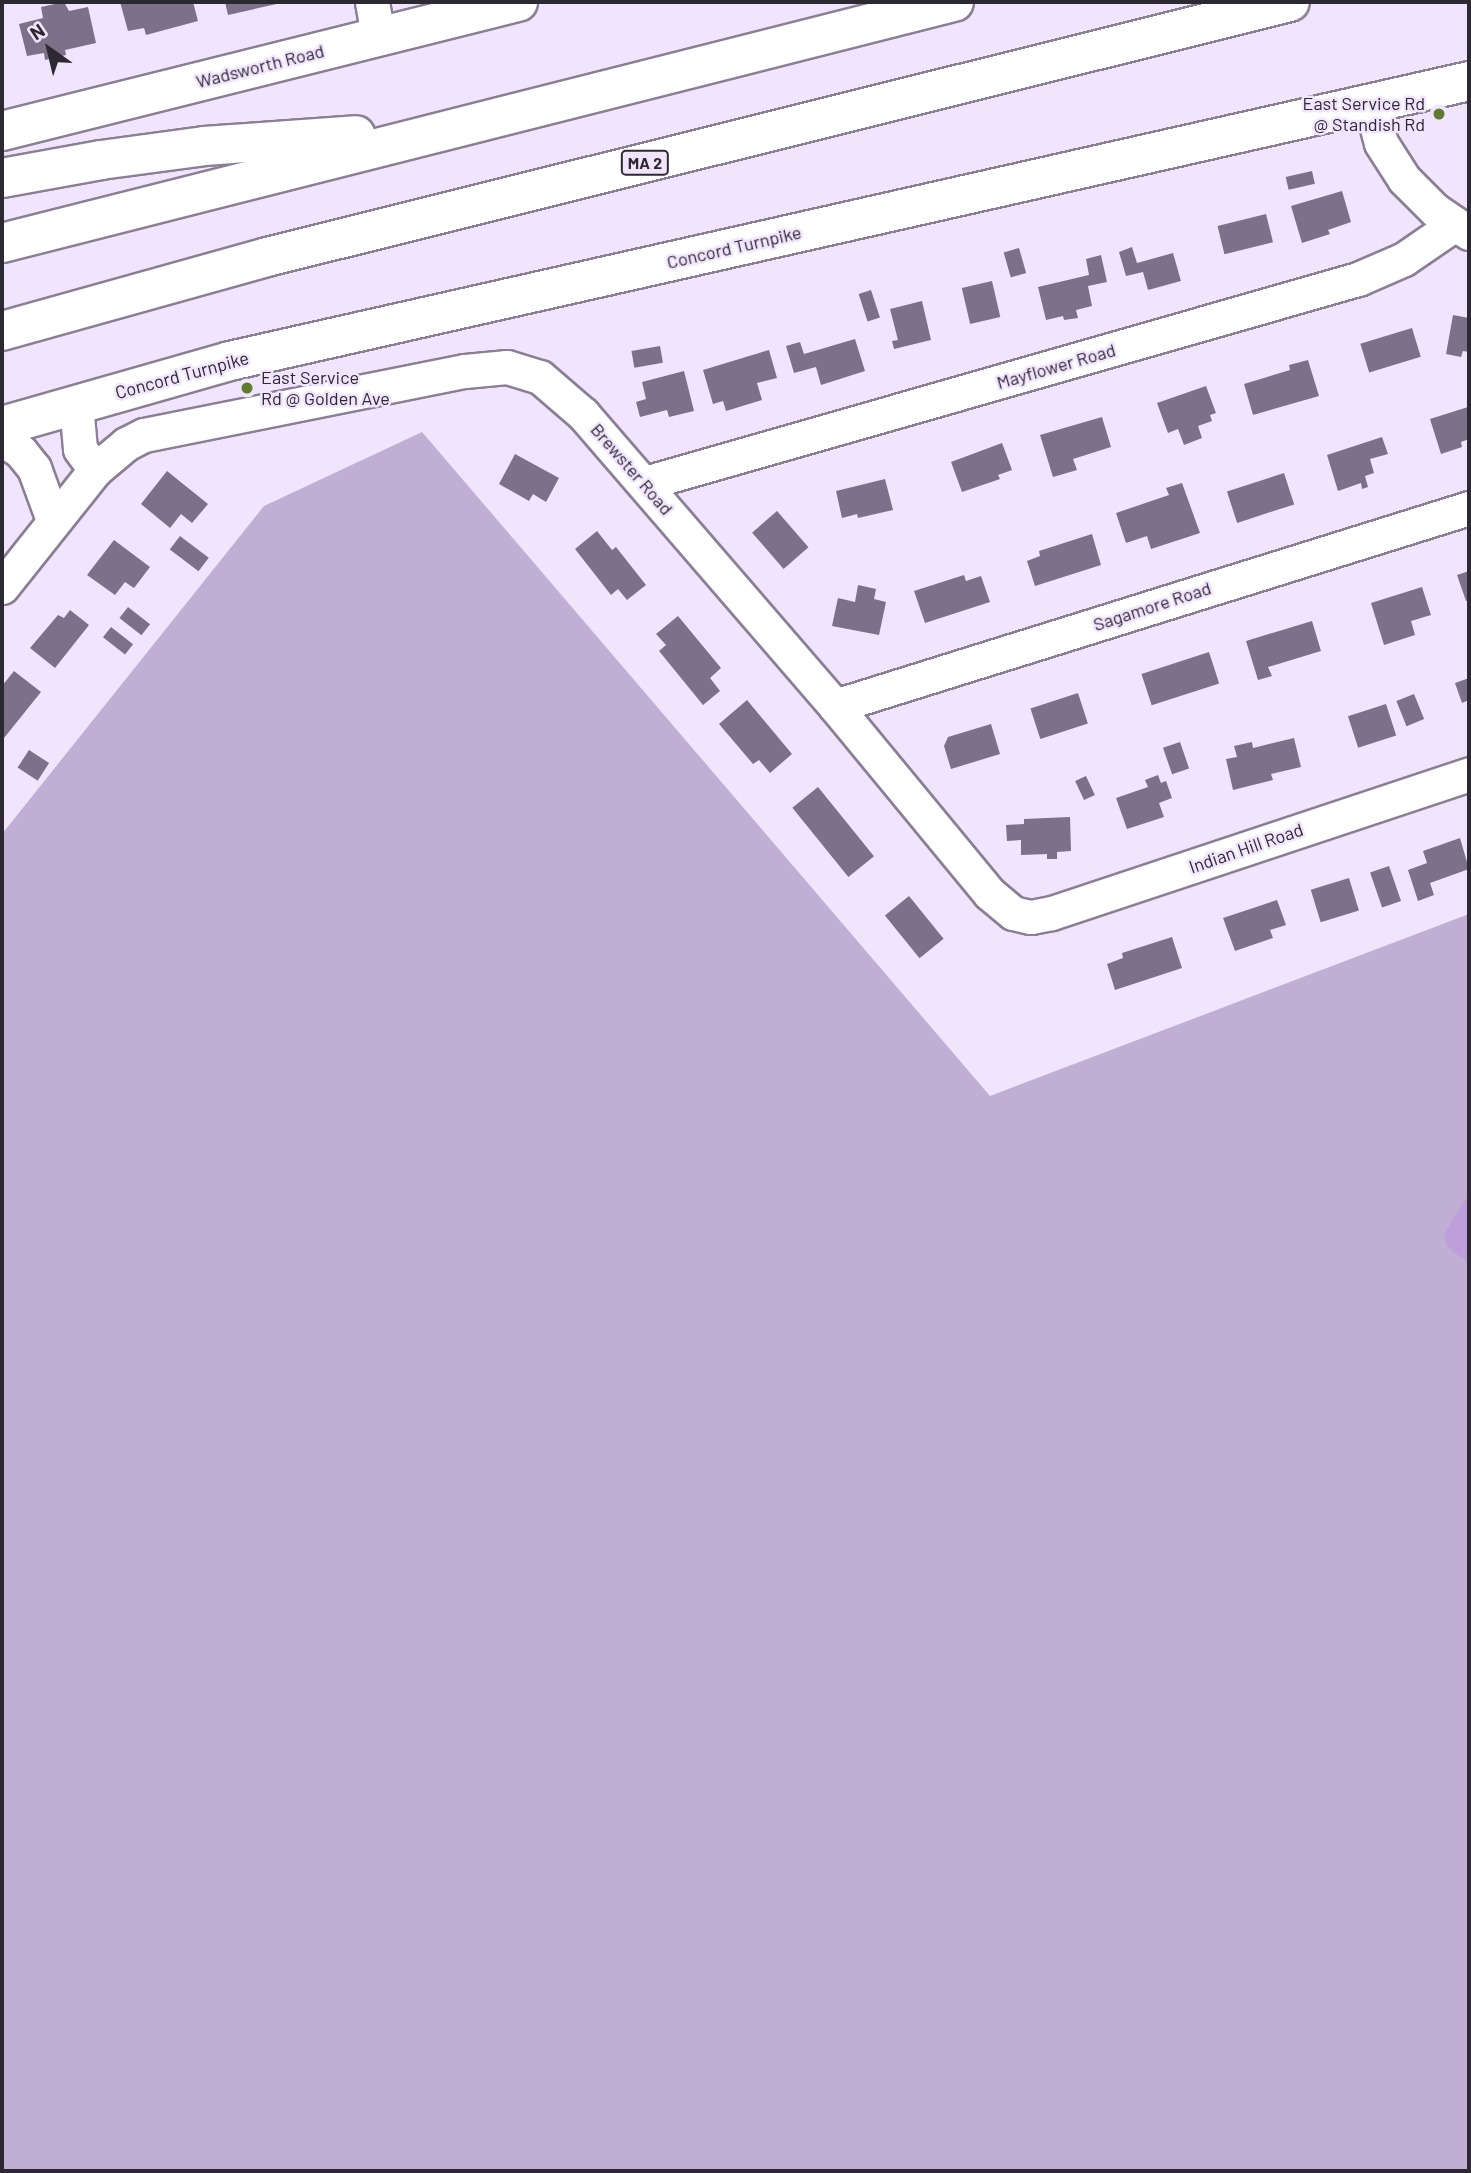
<!DOCTYPE html>
<html>
<head>
<meta charset="utf-8">
<style>
	body { margin:0 }
	#map { position:relative; width:1471px; height:2173px; overflow:hidden; background:#f1e5fe; font-family:Barlow,sans-serif }
	div>[style] { position:absolute }
	.green>* { inset:0; background:#c1aed4 }
	.water>* { inset:0; background:#bda0d9 }
	.building>* { inset:0; background:#7c7188; transform-origin:0 0 }
	.roads { filter:drop-shadow(2px 0 #8a7f95) drop-shadow(-2px 0 #8a7f95) drop-shadow(0 2px #8a7f95) drop-shadow(0 -2px #8a7f95) }
	.minor>* { height:33px; margin:-16.5px; padding:0 16.5px; transform-origin:16.5px; border-radius:16.5px; background:#fff }
	.secondary>* { height:38px; margin:-19px; padding:0 19px; transform-origin:19px; border-radius:19px; background:#fff }
	.motorway>* { height:38px; margin:-19px; padding:0 19px; transform-origin:19px; border-radius:19px; background:#fff }
	.dots>* { width:19px; height:19px; translate:-50% -50%; box-sizing:border-box; border:4px solid #f1e5fe; border-radius:50% }
	span { translate:-50% -50%; white-space:nowrap; text-align:center; line-height:1.15; -webkit-text-stroke:5px #f1e5fe; paint-order:stroke }
	.shield-label span { padding:2px 5px; background:#f1e5fe; border:2px solid; border-radius:5px; -webkit-text-stroke-width:0 }
	.shield-label { font-size:16px; color:#2d2932; font-weight:700 }
	.street-label { font-size:18px; color:#2d2932 }
	.poi-label { font-size:18px; color:#2d2932 }
	.right { translate:-100% -50%; text-align:right }
	.left { translate:0 -50%; text-align:left }
	.frame { position:absolute; inset:0; border:4px solid #2d2932; pointer-events:none }
	.north { position:absolute; left:14px; top:14px; width:70px; height:70px; -webkit-text-stroke:5px #f1e5fe; paint-order:stroke; rotate:326deg; font-size:19px; font-weight:700; line-height:28px; text-align:center; color:#2d2932 }
	.north::after { content:''; display:block; margin:auto; width:24px; height:32px; background:#2d2932; clip-path:polygon(50% 0,100% 100%,50% 72%,0 100%) }
</style>
</head>
<body>
<div id="map">
	<div class="green">
		<div style="clip-path:polygon(422px 432px,990px 1096px,1469px 914px,1469px 2171px,2px 2171px,2px 834px,264px 506px)"></div>
	</div>
	<div class="water">
		<div style="clip-path:polygon(1469px 1194px,1469px 1263px,1448px 1248px,1444px 1234px)"></div>
	</div>
	<div class="building">
		<div style="clip-path:polygon(64px 2px,69px 11px,88px 7px,96px 43px,65px 50px,66px 55px,45px 60px,44px 53px,27px 56px,19px 24px,43px 18px,41px 7px)"></div>
		<div style="clip-path:polygon(120px 2px,193px 2px,198px 21px,146px 35px,144px 28px,128px 31px)"></div>
		<div style="clip-path:polygon(225px 2px,281px 2px,281px 3px,228px 15px)"></div>
		<div style="left:1312px;top:171px;width:13px;height:27px;rotate:77deg"></div>
		<div style="clip-path:polygon(1342px 191px,1351px 222px,1328px 230px,1330px 234px,1302px 243px,1291px 206px)"></div>
		<div style="left:1266px;top:214px;width:29px;height:50px;rotate:76deg"></div>
		<div style="clip-path:polygon(1132px 247px,1137px 263px,1173px 253px,1181px 281px,1148px 290px,1143px 272px,1126px 276px,1119px 252px)"></div>
		<div style="left:1019px;top:248px;width:26px;height:16px;rotate:74deg"></div>
		<div style="clip-path:polygon(1101px 255px,1107px 282px,1088px 286px,1092px 306px,1076px 310px,1078px 318px,1064px 320px,1063px 316px,1046px 320px,1038px 287px,1089px 275px,1086px 259px)"></div>
		<div style="left:992px;top:281px;width:37px;height:31px;rotate:77deg"></div>
		<div style="left:871px;top:290px;width:29px;height:13px;rotate:72deg"></div>
		<div style="clip-path:polygon(922px 301px,931px 340px,894px 349px,892px 341px,898px 340px,890px 309px)"></div>
		<div style="clip-path:polygon(1453px 315px,1469px 318px,1469px 352px,1463px 351px,1461px 357px,1446px 354px)"></div>
		<div style="left:1412px;top:328px;width:30px;height:54px;rotate:73deg"></div>
		<div style="clip-path:polygon(855px 339px,865px 371px,821px 385px,816px 367px,794px 373px,786px 346px,800px 342px,804px 354px)"></div>
		<div style="left:660px;top:346px;width:17px;height:29px;rotate:80deg"></div>
		<div style="clip-path:polygon(769px 350px,777px 378px,757px 383px,762px 400px,726px 411px,723px 401px,713px 404px,703px 370px)"></div>
		<div style="clip-path:polygon(1308px 360px,1319px 396px,1253px 415px,1244px 384px,1290px 370px,1289px 365px)"></div>
		<div style="clip-path:polygon(684px 371px,694px 411px,669px 417px,667px 410px,640px 417px,636px 402px,646px 399px,642px 382px)"></div>
		<div style="clip-path:polygon(1206px 386px,1216px 413px,1210px 415px,1212px 421px,1198px 426px,1202px 438px,1184px 445px,1178px 429px,1168px 433px,1157px 403px)"></div>
		<div style="clip-path:polygon(1468px 407px,1469px 439px,1461px 442px,1462px 447px,1441px 454px,1430px 419px)"></div>
		<div style="clip-path:polygon(1102px 417px,1111px 447px,1073px 459px,1077px 470px,1053px 477px,1040px 435px)"></div>
		<div style="clip-path:polygon(1382px 437px,1388px 454px,1370px 459px,1374px 473px,1365px 476px,1368px 487px,1362px 489px,1361px 483px,1338px 491px,1327px 455px)"></div>
		<div style="clip-path:polygon(1002px 443px,1012px 470px,998px 475px,1000px 479px,962px 492px,951px 462px)"></div>
		<div style="clip-path:polygon(515px 454px,559px 478px,546px 502px,533px 494px,529px 501px,499px 484px)"></div>
		<div style="clip-path:polygon(167px 471px,208px 504px,192px 523px,181px 514px,170px 528px,141px 504px)"></div>
		<div style="left:1284px;top:473px;width:33px;height:60px;rotate:72deg"></div>
		<div style="clip-path:polygon(885px 479px,893px 510px,858px 518px,857px 514px,842px 518px,836px 491px)"></div>
		<div style="clip-path:polygon(1182px 483px,1200px 533px,1151px 549px,1147px 536px,1126px 543px,1116px 513px,1169px 495px,1166px 488px)"></div>
		<div style="left:777px;top:511px;width:48px;height:33px;rotate:49deg"></div>
		<div style="clip-path:polygon(597px 531px,612px 550px,616px 547px,646px 585px,627px 600px,618px 589px,611px 595px,575px 549px)"></div>
		<div style="clip-path:polygon(1092px 534px,1101px 565px,1035px 586px,1027px 561px,1040px 556px,1039px 551px)"></div>
		<div style="left:180px;top:536px;width:36px;height:17px;rotate:37deg"></div>
		<div style="clip-path:polygon(114px 540px,150px 567px,134px 588px,125px 582px,115px 595px,87px 575px)"></div>
		<div style="clip-path:polygon(1469px 571px,1469px 600px,1466px 601px,1457px 575px)"></div>
		<div style="clip-path:polygon(964px 575px,966px 581px,981px 576px,990px 602px,925px 623px,914px 591px)"></div>
		<div style="clip-path:polygon(858px 585px,876px 589px,874px 599px,886px 602px,879px 635px,832px 626px,838px 598px,855px 602px)"></div>
		<div style="clip-path:polygon(1422px 587px,1431px 615px,1411px 621px,1415px 635px,1384px 645px,1371px 603px)"></div>
		<div style="left:128px;top:607px;width:28px;height:14px;rotate:38deg"></div>
		<div style="clip-path:polygon(70px 610px,89px 625px,55px 668px,30px 648px,58px 615px,64px 618px)"></div>
		<div style="clip-path:polygon(678px 616px,721px 668px,710px 678px,720px 691px,703px 705px,659px 651px,666px 645px,656px 634px)"></div>
		<div style="clip-path:polygon(1312px 621px,1321px 651px,1268px 667px,1272px 676px,1258px 680px,1246px 641px)"></div>
		<div style="left:111px;top:627px;width:28px;height:13px;rotate:38deg"></div>
		<div style="left:1209px;top:652px;width:33px;height:71px;rotate:72deg"></div>
		<div style="clip-path:polygon(14px 671px,41px 692px,4px 738px,2px 735px,2px 686px)"></div>
		<div style="clip-path:polygon(1469px 678px,1469px 700px,1462px 703px,1455px 683px)"></div>
		<div style="left:1078px;top:693px;width:32px;height:50px;rotate:72deg"></div>
		<div style="left:1414px;top:694px;width:27px;height:19px;rotate:68deg"></div>
		<div style="clip-path:polygon(747px 700px,792px 754px,770px 773px,759px 760px,753px 764px,719px 724px)"></div>
		<div style="left:1386px;top:704px;width:33px;height:40px;rotate:72deg"></div>
		<div style="clip-path:polygon(991px 724px,1000px 754px,951px 769px,944px 746px,948px 737px)"></div>
		<div style="clip-path:polygon(1294px 738px,1301px 767px,1271px 774px,1273px 780px,1233px 790px,1226px 759px,1237px 757px,1234px 746px,1252px 742px,1253px 748px)"></div>
		<div style="left:1180px;top:742px;width:28px;height:18px;rotate:71deg"></div>
		<div style="left:29px;top:750px;width:24px;height:21px;rotate:33deg"></div>
		<div style="clip-path:polygon(1158px 775px,1161px 783px,1166px 781px,1172px 798px,1159px 803px,1164px 817px,1127px 829px,1116px 798px,1148px 787px,1145px 780px)"></div>
		<div style="left:1086px;top:776px;width:21px;height:12px;rotate:65deg"></div>
		<div style="left:818px;top:787px;width:89px;height:33px;rotate:51deg"></div>
		<div style="clip-path:polygon(1070px 817px,1071px 851px,1057px 852px,1057px 859px,1047px 859px,1047px 854px,1021px 855px,1021px 840px,1007px 841px,1006px 825px,1024px 824px,1024px 819px)"></div>
		<div style="clip-path:polygon(1460px 838px,1469px 869px,1430px 883px,1434px 895px,1418px 901px,1408px 870px,1427px 863px,1423px 851px)"></div>
		<div style="left:1389px;top:866px;width:37px;height:20px;rotate:71deg"></div>
		<div style="left:1349px;top:878px;width:34px;height:40px;rotate:73deg"></div>
		<div style="left:909px;top:896px;width:55px;height:31px;rotate:51deg"></div>
		<div style="clip-path:polygon(1277px 900px,1286px 925px,1270px 930px,1273px 938px,1235px 951px,1223px 918px)"></div>
		<div style="clip-path:polygon(1172px 937px,1182px 968px,1115px 990px,1107px 964px,1123px 958px,1122px 953px)"></div>
	</div>
	<div class="roads">
		<div class="minor">
			<div style="left:372px;top:2px;width:36px;rotate:80deg"></div>
			<div style="left:1370px;top:102px;width:42px;rotate:75deg"></div>
			<div style="left:1381px;top:143px;width:43px;rotate:57.4deg"></div>
			<div style="left:1404px;top:179px;width:44px;rotate:45deg"></div>
			<div style="left:1435px;top:210px;width:41px;rotate:34.1deg"></div>
			<div style="left:76px;top:404px;width:45px;rotate:84.9deg"></div>
			<div style="left:80px;top:449px;width:26px;rotate:54deg"></div>
			<div style="left:2px;top:439px;width:23px;rotate:34deg"></div>
			<div style="left:21px;top:452px;width:21px;rotate:51deg"></div>
			<div style="left:34px;top:468px;width:55px;rotate:69.9deg"></div>
			<div style="left:645px;top:483px;width:742px;rotate:-15.97deg"></div>
			<div style="left:1358px;top:279px;width:50px;rotate:-23.5deg"></div>
			<div style="left:1404px;top:259px;width:62px;rotate:-34.5deg"></div>
			<div style="left:2px;top:587px;width:149px;rotate:-51.5deg"></div>
			<div style="left:95px;top:470px;width:40px;rotate:-40deg"></div>
			<div style="left:126px;top:444px;width:20px;rotate:-27deg"></div>
			<div style="left:144px;top:435px;width:327px;rotate:-11.3deg"></div>
			<div style="left:465px;top:371px;width:42px;rotate:-5.4deg"></div>
			<div style="left:507px;top:367px;width:34px;rotate:17deg"></div>
			<div style="left:540px;top:377px;width:57px;rotate:40.7deg"></div>
			<div style="left:583px;top:414px;width:386px;rotate:49.2deg"></div>
			<div style="left:835px;top:706px;width:242px;rotate:50.5deg"></div>
			<div style="left:989px;top:893px;width:31px;rotate:40deg"></div>
			<div style="left:1013px;top:913px;width:18px;rotate:13deg"></div>
			<div style="left:1031px;top:917px;width:21px;rotate:-11deg"></div>
			<div style="left:1052px;top:913px;width:440px;rotate:-18.4deg"></div>
			<div style="left:835px;top:706px;width:664px;rotate:-17.34deg"></div>
		</div>
		<div class="secondary">
			<div style="left:2px;top:131px;width:532px;rotate:-14.04deg"></div>
			<div style="left:2px;top:426px;width:237px;rotate:-15.9deg"></div>
			<div style="left:230px;top:361px;width:1270px;rotate:-12.73deg"></div>
		</div>
		<div class="motorway">
			<div style="left:2px;top:178px;width:101px;rotate:-10.3deg"></div>
			<div style="left:101px;top:160px;width:104px;rotate:-7.7deg"></div>
			<div style="left:204px;top:146px;width:152px;rotate:-4.1deg"></div>
			<div style="left:2px;top:243px;width:982px;rotate:-14.21deg"></div>
			<div style="left:2px;top:331px;width:275px;rotate:-15.6deg"></div>
			<div style="left:267px;top:257px;width:1054px;rotate:-14deg"></div>
		</div>
	</div>
	<div class="dots">
		<div style="left:1439px;top:114px;background:#5e7b30"></div>
		<div style="left:247px;top:388px;background:#5e7b30"></div>
	</div>
	<div class="shield-label">
		<span style="left:645px;top:163px">MA 2</span>
	</div>
	<div class="street-label">
		<span style="left:260px;top:66px;rotate:-14deg">Wadsworth Road</span>
		<span style="left:734px;top:247px;rotate:-13deg">Concord Turnpike</span>
		<span style="left:1056px;top:366px;rotate:-16deg">Mayflower Road</span>
		<span style="left:182px;top:375px;rotate:-15deg">Concord Turnpike</span>
		<span style="left:632px;top:469px;rotate:49deg">Brewster Road</span>
		<span style="left:1152px;top:606px;rotate:-18deg">Sagamore Road</span>
		<span style="left:1246px;top:848px;rotate:-19deg">Indian Hill Road</span>
	</div>
	<div class="poi-label">
		<span class="right" style="left:1425px;top:114px">East Service Rd<br>@ Standish Rd</span>
		<span class="left" style="left:261px;top:388px">East Service<br>Rd @ Golden Ave</span>
	</div>
	<div class="frame"></div>
	<div class="north">N</div>
</div>
</body>
</html>
